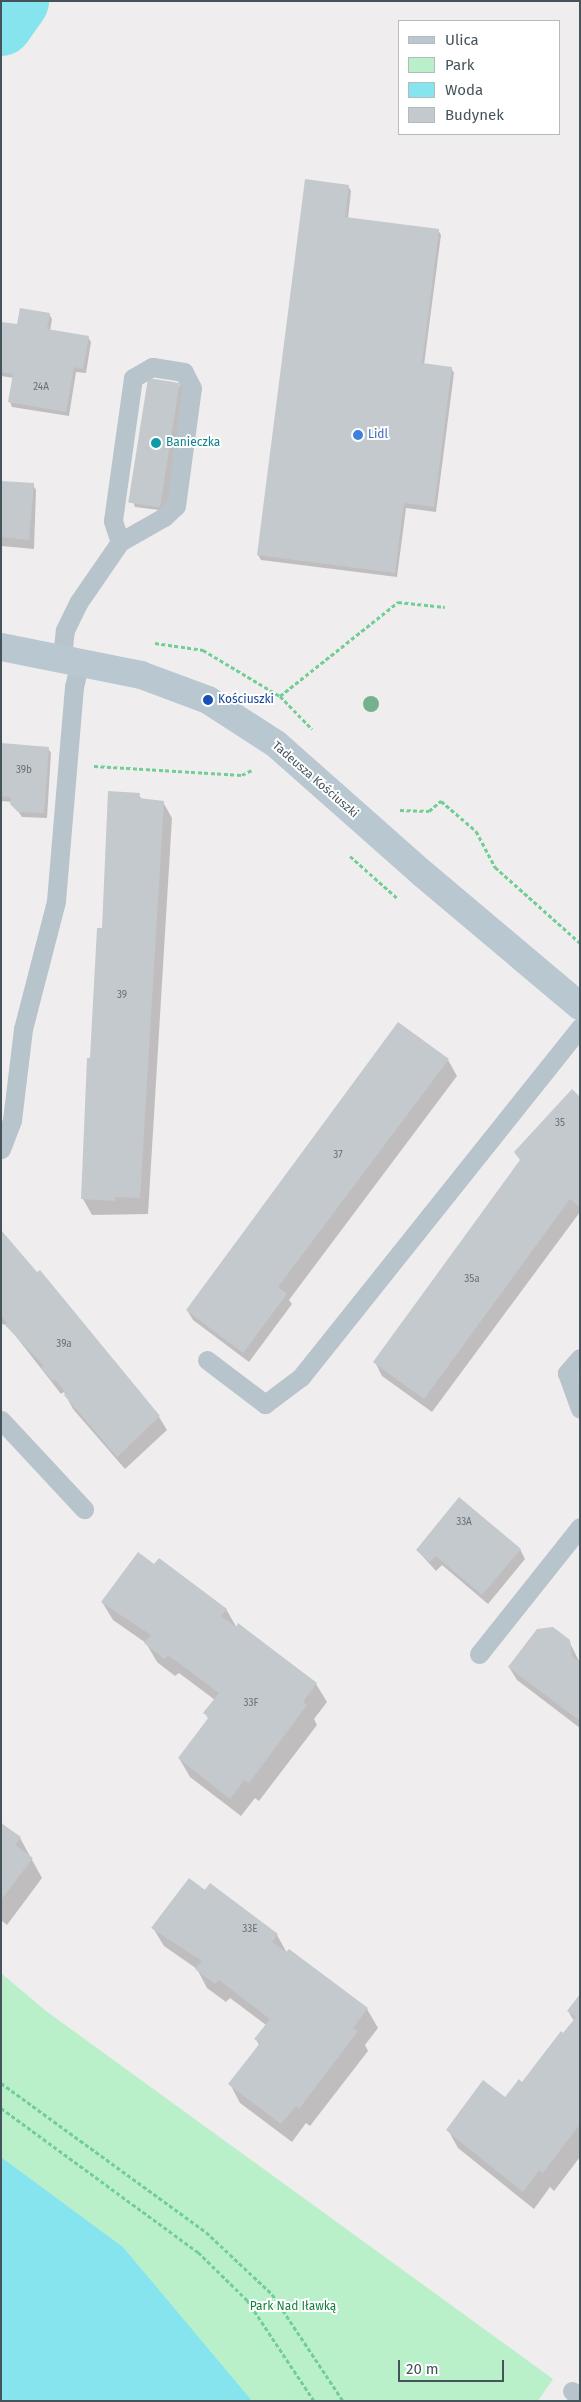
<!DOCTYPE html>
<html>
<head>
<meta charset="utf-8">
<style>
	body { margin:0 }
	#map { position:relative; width:581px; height:2402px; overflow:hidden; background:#f0edee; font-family:"Fira Sans",sans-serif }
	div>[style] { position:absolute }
	.green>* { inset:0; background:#baf0c9 }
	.water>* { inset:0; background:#85e4ee }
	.shadow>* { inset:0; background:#0003 }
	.river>* { height:64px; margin:-32px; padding:0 32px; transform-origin:32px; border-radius:32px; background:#85e4ee }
	.building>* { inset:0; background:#c4c9ce; transform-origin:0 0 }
	.path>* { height:3px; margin-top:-1.5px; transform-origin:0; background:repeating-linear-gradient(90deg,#71cf96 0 4px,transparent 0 6.5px) }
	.service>* { height:19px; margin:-9.5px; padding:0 9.5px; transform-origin:9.5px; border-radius:9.5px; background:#b8c4cb }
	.secondary>* { height:28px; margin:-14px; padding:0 14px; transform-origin:14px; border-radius:14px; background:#b8c7d0 }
	.trees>* { width:16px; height:16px; margin:-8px; border-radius:50%; background:#77b08d }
	.dots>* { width:14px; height:14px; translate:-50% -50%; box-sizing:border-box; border:2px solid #fff; border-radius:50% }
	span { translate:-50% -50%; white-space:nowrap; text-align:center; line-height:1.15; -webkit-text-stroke:4px #fff; paint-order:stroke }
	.number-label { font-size:10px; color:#657078 }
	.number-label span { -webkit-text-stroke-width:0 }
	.shop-label { font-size:12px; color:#366cbe }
	.left { translate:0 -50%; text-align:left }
	.culture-label { font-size:12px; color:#0d838f }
	.transit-label { font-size:12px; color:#164399 }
	.street-label { font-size:12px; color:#45535b }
	.park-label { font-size:12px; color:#147f3d }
	.frame { position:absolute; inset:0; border:2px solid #45535b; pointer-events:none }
	.legend { position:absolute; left:398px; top:20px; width:162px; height:115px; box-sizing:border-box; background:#fff; border:1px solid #b5babd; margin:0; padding:6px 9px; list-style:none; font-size:15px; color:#45535b }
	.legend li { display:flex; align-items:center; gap:10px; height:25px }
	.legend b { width:25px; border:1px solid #b5babd }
	.scale { position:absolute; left:398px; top:2360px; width:106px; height:22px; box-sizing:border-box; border:2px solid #45535b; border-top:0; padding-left:6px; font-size:15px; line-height:18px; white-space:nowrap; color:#45535b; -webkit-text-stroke:4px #fff; paint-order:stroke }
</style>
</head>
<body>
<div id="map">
	<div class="green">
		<div style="clip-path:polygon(1px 1973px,46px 2011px,553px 2379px,538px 2401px,248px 2401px,123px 2247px,1px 2157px)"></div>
	</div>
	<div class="water">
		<div style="clip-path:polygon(1px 2157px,123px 2247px,252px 2401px,1px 2401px)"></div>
	</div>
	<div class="shadow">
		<div style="clip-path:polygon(348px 186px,351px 191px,348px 219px,438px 230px,441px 235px,424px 365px,451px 368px,454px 373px,436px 512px,406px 508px,397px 577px,261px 560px,258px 555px)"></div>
		<div style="clip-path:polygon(49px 314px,52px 319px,50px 331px,88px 337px,91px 342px,86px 373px,76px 372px,69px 416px,12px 407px,10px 402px,14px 378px,1px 376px,1px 325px,18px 326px)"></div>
		<div style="clip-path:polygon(180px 384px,183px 389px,167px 511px,135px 507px,133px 502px)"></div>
		<div style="clip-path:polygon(1px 482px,33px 485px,36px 490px,34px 549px,1px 546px)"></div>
		<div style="clip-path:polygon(1px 744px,48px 748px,51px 753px,47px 818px,22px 817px,12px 802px,1px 801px)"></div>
		<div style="clip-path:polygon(139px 795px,142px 800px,163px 802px,172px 818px,148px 1214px,92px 1215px,83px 1199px,103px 929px)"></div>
		<div style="clip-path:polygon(448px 1060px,457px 1076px,289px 1300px,292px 1304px,249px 1362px,193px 1320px,187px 1310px)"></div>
		<div style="clip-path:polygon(580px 1099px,580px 1212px,432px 1412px,382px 1376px,375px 1362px)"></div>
		<div style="clip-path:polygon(1px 1232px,159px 1417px,167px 1430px,125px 1469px,73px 1409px,64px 1392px,61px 1394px,7px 1325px,1px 1324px)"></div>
		<div style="clip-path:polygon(520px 1549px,525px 1559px,488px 1604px,442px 1565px,436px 1571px,417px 1550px)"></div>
		<div style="clip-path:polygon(155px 1566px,226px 1609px,237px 1628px,316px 1684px,327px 1702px,314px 1719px,317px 1725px,259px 1801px,255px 1798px,241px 1816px,190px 1777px,179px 1758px,209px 1720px,205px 1713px,215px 1700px,179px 1673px,175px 1676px,157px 1662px,146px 1643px,113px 1620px,102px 1602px)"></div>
		<div style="clip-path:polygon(569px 1641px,580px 1663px,580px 1728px,517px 1680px,509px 1667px)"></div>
		<div style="clip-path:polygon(1px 1824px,20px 1838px,42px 1878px,7px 1925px,1px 1920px)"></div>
		<div style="clip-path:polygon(211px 1885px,277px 1935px,287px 1953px,289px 1951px,367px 2009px,378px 2028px,365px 2045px,368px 2051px,310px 2126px,306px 2123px,292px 2142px,240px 2103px,230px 2084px,259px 2045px,256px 2039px,266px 2025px,230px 1998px,226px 2002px,207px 1988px,197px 1969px,164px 1946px,153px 1928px)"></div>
		<div style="clip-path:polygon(580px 1996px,580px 2157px,554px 2191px,550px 2187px,534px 2209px,458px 2148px,448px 2130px,505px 2099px,522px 2084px,574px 2021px,568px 2011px)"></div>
	</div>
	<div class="river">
		<div style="left:1px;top:24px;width:28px;rotate:-55deg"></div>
	</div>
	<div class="building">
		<div style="clip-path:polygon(305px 179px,349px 185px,345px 217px,439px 229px,422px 363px,452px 367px,434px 507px,404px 503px,395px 573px,257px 555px)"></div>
		<div style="clip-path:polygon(20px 308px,50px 313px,47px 329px,89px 336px,83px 369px,74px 367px,66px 412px,8px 402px,13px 374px,1px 372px,1px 322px,17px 324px)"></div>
		<div style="left:148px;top:378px;width:32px;height:126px;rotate:9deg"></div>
		<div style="clip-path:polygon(1px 481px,34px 483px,29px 540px,1px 537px)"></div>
		<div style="clip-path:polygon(1px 743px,49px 747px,44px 813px,18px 812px,10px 804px,11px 797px,1px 796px)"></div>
		<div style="clip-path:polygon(108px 791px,140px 793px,139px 798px,164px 801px,140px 1198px,115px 1197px,115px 1201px,81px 1199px,87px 1058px,90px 1058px,97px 928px,102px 928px)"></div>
		<div style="clip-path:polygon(398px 1022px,449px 1059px,278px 1287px,287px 1294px,243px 1353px,186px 1310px)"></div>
		<div style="clip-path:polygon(572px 1089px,580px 1097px,580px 1207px,570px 1199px,424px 1399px,373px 1362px,520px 1160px,514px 1152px)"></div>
		<div style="clip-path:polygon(1px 1230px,37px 1272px,40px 1270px,160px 1416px,117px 1457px,64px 1395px,66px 1393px,55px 1379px,53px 1381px,41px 1368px,44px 1366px,5px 1325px,7px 1323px,1px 1316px)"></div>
		<div style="clip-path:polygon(459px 1497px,521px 1549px,482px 1595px,436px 1556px,430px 1562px,416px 1550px)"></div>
		<div style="clip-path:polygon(138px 1552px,154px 1564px,159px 1558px,227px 1609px,221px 1616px,236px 1627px,238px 1623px,317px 1683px,303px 1702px,307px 1705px,249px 1783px,244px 1780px,230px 1799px,178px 1758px,209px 1717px,203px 1713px,219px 1693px,168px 1655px,164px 1659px,144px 1643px,151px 1635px,101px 1602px)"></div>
		<div style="clip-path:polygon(553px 1627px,570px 1640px,572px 1656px,580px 1662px,580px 1721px,508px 1667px,537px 1629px)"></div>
		<div style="clip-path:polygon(1px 1823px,21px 1837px,15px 1845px,33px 1858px,1px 1900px)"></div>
		<div style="clip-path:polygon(189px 1878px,205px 1890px,210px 1883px,278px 1934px,272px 1942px,286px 1952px,289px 1949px,368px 2008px,353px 2028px,358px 2031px,299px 2109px,296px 2106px,281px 2124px,228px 2084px,260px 2043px,254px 2039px,270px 2019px,219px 1980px,215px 1984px,195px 1969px,202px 1961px,151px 1928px)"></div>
		<div style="clip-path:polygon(580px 1994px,580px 2124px,543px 2173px,539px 2170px,523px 2192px,446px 2130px,483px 2080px,505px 2097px,519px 2079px,522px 2082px,561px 2031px,563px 2033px,576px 2017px,567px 2011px)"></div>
	</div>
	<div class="path">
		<div style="left:155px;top:643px;width:49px;rotate:8.3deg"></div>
		<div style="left:203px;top:650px;width:90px;rotate:30.9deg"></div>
		<div style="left:280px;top:696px;width:46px;rotate:45.9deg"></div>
		<div style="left:280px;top:696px;width:151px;rotate:-38.5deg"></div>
		<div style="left:398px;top:602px;width:47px;rotate:6.1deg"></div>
		<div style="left:94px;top:766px;width:148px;rotate:3.5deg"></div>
		<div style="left:242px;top:775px;width:13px;rotate:-27deg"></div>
		<div style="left:400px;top:810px;width:29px;rotate:2deg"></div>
		<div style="left:429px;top:811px;width:16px;rotate:-40deg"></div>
		<div style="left:441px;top:801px;width:46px;rotate:40.6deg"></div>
		<div style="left:476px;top:831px;width:41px;rotate:62.2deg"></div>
		<div style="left:495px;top:867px;width:114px;rotate:41.8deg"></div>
		<div style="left:350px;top:856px;width:63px;rotate:41.8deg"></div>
		<div style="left:1px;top:2083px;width:253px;rotate:36deg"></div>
		<div style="left:206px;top:2232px;width:91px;rotate:43.2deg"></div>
		<div style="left:272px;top:2294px;width:128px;rotate:56.4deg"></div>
		<div style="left:1px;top:2108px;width:244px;rotate:36.2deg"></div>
		<div style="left:198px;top:2252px;width:69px;rotate:44.4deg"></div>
		<div style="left:247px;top:2300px;width:121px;rotate:56.4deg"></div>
	</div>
	<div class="service">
		<div style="left:62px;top:657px;width:27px;rotate:-84deg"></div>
		<div style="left:65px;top:630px;width:30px;rotate:-64deg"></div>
		<div style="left:78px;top:603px;width:74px;rotate:-55.5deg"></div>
		<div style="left:120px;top:542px;width:51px;rotate:-29.6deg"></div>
		<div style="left:164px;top:517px;width:16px;rotate:-43deg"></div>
		<div style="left:176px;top:506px;width:119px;rotate:-82.3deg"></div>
		<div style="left:192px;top:388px;width:18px;rotate:-117deg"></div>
		<div style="left:184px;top:372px;width:32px;rotate:-171deg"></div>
		<div style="left:152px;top:367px;width:22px;rotate:150deg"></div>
		<div style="left:133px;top:378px;width:144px;rotate:98deg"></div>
		<div style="left:113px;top:521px;width:22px;rotate:72deg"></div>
		<div style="left:1px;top:1149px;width:31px;rotate:-69deg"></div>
		<div style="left:12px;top:1120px;width:92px;rotate:-83.1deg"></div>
		<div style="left:23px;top:1029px;width:132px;rotate:-75.5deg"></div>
		<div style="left:56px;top:901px;width:215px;rotate:-85.2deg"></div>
		<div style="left:74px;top:687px;width:27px;rotate:-77deg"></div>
		<div style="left:580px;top:1358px;width:20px;rotate:131deg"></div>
		<div style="left:567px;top:1373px;width:38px;rotate:70deg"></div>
		<div style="left:207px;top:1360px;width:73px;rotate:37.2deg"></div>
		<div style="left:265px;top:1404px;width:45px;rotate:-36.9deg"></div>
		<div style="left:301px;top:1377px;width:448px;rotate:-51.4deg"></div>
		<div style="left:1px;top:1420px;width:122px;rotate:47deg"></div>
		<div style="left:479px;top:1654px;width:162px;rotate:-51.5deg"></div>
		<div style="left:572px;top:2391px;width:10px;rotate:37deg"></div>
	</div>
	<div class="secondary">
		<div style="left:1px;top:647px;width:143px;rotate:11.3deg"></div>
		<div style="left:141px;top:675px;width:72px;rotate:20.5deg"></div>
		<div style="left:208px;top:700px;width:81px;rotate:32.9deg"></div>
		<div style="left:276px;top:744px;width:196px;rotate:41.5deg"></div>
		<div style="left:423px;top:874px;width:205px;rotate:40.1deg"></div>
	</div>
	<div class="trees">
		<div style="left:371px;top:704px"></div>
	</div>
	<div class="dots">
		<div style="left:358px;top:435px;background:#3f7fe0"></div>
		<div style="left:156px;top:443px;background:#0f9aa8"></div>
		<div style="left:208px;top:700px;background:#1a4fb4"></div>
	</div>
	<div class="number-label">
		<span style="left:41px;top:388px">24A</span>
		<span style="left:24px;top:771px">39b</span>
		<span style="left:122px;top:996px">39</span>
		<span style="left:560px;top:1124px">35</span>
		<span style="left:338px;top:1156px">37</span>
		<span style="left:472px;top:1280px">35a</span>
		<span style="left:64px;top:1345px">39a</span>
		<span style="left:464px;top:1523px">33A</span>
		<span style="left:251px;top:1704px">33F</span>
		<span style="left:250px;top:1930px">33E</span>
	</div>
	<div class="shop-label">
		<span class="left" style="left:368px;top:435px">Lidl</span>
	</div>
	<div class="culture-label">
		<span class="left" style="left:166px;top:443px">Banieczka</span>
	</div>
	<div class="transit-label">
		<span class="left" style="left:218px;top:700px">Kościuszki</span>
	</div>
	<div class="street-label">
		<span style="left:315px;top:780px;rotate:41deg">Tadeusza Kościuszki</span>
	</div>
	<div class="park-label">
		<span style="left:293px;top:2307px">Park Nad Iławką</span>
	</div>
	<div class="frame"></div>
	<ul class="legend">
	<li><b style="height:6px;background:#b8c7d0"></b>Ulica</li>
	<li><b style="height:14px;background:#baf0c9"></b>Park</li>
	<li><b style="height:14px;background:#85e4ee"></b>Woda</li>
	<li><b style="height:14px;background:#c4c9ce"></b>Budynek</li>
	</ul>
	<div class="scale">20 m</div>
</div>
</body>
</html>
